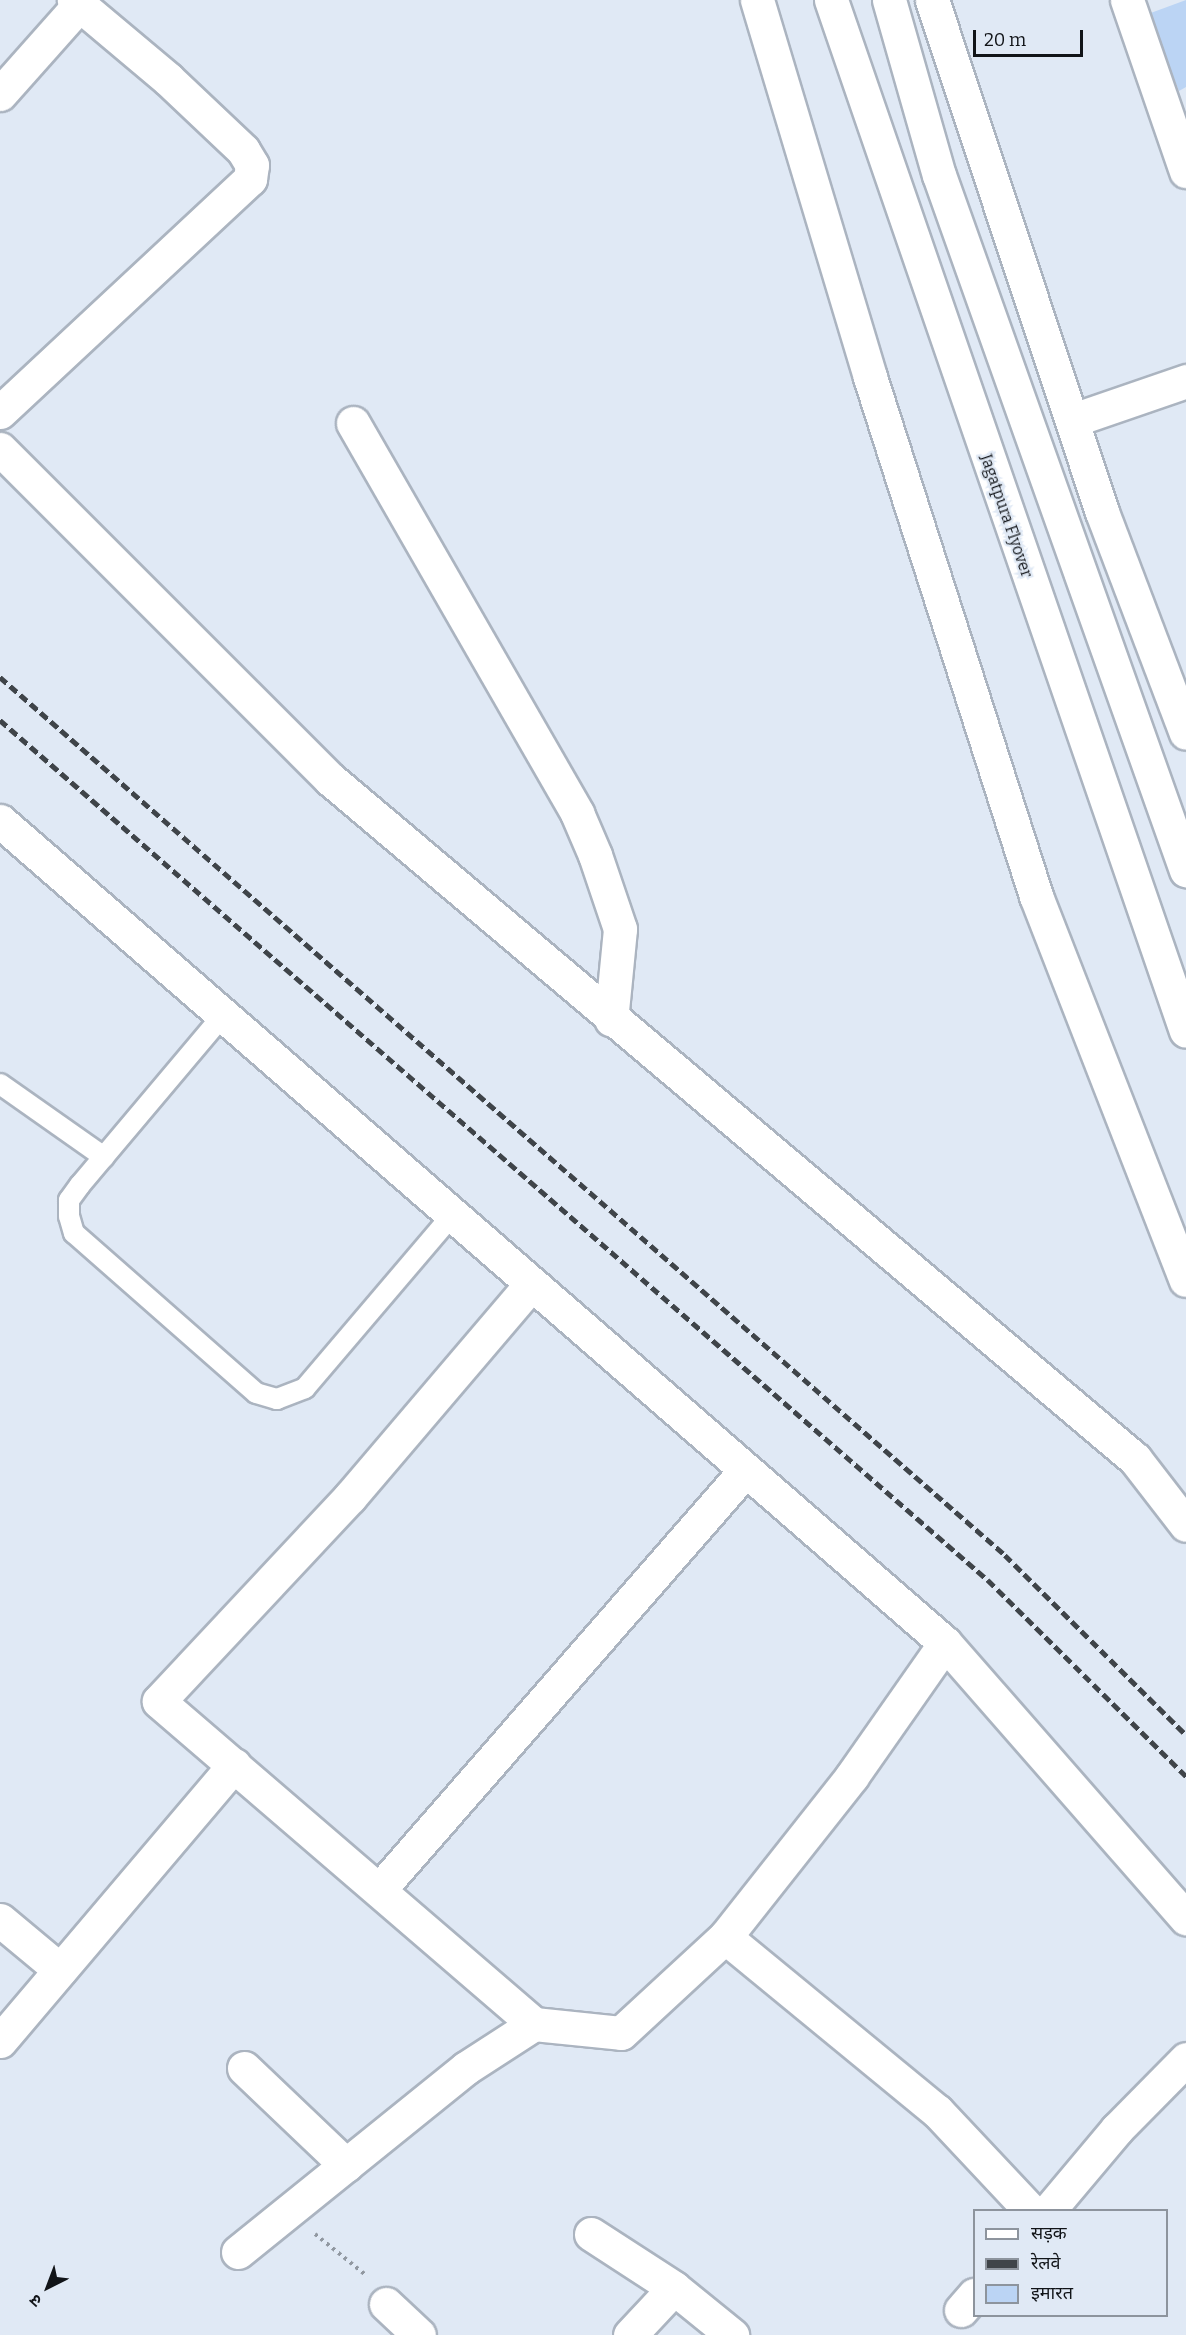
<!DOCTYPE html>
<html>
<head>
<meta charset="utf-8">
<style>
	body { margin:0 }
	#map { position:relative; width:1186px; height:2335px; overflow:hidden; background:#e0e9f5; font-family:Bitter,"Noto Sans Devanagari",serif }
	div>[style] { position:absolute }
	.building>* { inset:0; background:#bbd4f4 }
	.path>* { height:4px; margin-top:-2px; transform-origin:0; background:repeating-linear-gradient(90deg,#9198a1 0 3px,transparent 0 7.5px) }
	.roads { filter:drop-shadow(2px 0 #abb4c0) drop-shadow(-2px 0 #abb4c0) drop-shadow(0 2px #abb4c0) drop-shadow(0 -2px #abb4c0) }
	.service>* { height:20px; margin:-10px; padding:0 10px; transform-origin:10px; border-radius:10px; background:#fff }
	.minor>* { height:33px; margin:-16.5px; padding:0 16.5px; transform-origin:16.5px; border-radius:16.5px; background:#fff }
	.tertiary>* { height:33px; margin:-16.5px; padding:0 16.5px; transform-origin:16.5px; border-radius:16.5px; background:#fff }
	.secondary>* { height:33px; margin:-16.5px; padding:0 16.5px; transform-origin:16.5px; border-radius:16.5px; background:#fff }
	.rail>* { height:4.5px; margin-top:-2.25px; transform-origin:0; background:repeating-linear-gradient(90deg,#3f4449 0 9px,transparent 0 13.5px) }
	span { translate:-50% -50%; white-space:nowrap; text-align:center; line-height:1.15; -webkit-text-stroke:4.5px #e0e9f5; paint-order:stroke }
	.street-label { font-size:16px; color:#111418 }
	.legend { position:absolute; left:973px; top:2209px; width:195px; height:108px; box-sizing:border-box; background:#e0e9f5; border:2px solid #8d949d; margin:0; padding:8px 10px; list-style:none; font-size:18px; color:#111418 }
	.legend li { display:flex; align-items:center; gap:12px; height:30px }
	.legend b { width:30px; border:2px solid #8d949d }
	.north { position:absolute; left:18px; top:2257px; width:60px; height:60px; -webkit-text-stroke:4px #e0e9f5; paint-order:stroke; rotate:222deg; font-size:16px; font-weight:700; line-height:24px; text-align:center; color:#111418 }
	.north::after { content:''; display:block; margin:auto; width:21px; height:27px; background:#111418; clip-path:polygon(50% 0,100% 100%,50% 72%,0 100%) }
	.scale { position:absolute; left:973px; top:30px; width:110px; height:27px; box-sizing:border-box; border:3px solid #111418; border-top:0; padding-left:8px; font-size:18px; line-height:21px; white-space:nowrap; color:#111418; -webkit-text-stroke:4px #e0e9f5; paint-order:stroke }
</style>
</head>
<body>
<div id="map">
	<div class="building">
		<div style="clip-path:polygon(1186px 0,1186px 87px,1179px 91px,1148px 14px)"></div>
	</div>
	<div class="path">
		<div style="left:315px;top:2234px;width:67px;rotate:38.9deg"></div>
	</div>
	<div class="roads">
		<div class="service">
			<div style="left:224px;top:1014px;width:224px;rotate:130.1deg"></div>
			<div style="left:80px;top:1185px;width:19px;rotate:126deg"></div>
			<div style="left:69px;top:1200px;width:16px;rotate:90deg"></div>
			<div style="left:69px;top:1216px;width:18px;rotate:74deg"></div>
			<div style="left:74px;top:1233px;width:242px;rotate:41.3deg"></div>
			<div style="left:256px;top:1393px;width:22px;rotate:16deg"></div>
			<div style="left:277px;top:1399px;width:30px;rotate:-21deg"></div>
			<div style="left:305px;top:1388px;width:227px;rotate:-49.6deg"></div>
			<div style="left:0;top:1084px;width:127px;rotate:35.1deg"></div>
		</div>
		<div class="minor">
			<div style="left:1127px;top:0;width:181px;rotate:71deg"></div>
			<div style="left:0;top:94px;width:119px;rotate:-48.4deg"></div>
			<div style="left:0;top:412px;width:342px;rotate:-43deg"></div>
			<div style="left:250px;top:179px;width:14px;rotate:-82deg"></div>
			<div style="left:252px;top:165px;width:17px;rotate:-121deg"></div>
			<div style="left:243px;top:150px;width:103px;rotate:-136.6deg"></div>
			<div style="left:168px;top:79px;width:123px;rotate:-140deg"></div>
			<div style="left:1073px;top:420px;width:120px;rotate:-19deg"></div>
			<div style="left:353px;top:423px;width:450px;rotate:60.1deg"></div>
			<div style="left:577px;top:813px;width:46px;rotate:66.8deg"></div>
			<div style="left:595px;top:855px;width:78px;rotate:71.3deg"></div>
			<div style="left:620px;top:929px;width:91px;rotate:95.6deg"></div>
			<div style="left:379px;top:1890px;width:554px;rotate:-48.88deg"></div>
			<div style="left:0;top:1920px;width:78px;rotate:39.8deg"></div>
			<div style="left:725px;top:1937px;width:274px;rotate:39.4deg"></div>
			<div style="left:937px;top:2111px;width:136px;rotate:46.8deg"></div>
			<div style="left:534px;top:2024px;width:87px;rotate:5.9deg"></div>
			<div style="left:621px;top:2033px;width:142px;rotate:-42.7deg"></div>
			<div style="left:725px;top:1937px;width:205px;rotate:-51.7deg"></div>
			<div style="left:852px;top:1776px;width:162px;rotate:-55deg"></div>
			<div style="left:0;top:2041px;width:362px;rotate:-49.7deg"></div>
			<div style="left:244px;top:2068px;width:141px;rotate:43.6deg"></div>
			<div style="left:1049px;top:2210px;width:106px;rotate:-50deg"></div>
			<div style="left:1117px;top:2129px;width:98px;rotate:-45.4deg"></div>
			<div style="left:591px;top:2234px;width:99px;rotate:33deg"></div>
			<div style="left:674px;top:2288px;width:75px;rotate:39deg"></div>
			<div style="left:238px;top:2252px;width:293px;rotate:-38.9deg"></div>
			<div style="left:466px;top:2068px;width:81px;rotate:-32.9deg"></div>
			<div style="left:534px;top:2024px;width:495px;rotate:-139.3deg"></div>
			<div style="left:159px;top:1701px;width:279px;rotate:-46.9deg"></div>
			<div style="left:350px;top:1497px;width:280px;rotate:-49.6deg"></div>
			<div style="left:386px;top:2304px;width:45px;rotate:43.2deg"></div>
			<div style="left:961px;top:2310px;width:20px;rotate:-49deg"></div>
			<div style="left:630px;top:2335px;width:64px;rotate:-46.9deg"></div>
		</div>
		<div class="tertiary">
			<div style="left:757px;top:0;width:394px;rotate:73.3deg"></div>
			<div style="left:870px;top:377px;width:545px;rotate:72.26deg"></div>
			<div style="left:1036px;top:896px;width:412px;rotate:68.7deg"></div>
			<div style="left:932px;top:0;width:539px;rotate:71.63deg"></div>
			<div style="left:1102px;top:512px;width:236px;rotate:69.2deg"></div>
			<div style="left:0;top:449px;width:467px;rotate:45deg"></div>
			<div style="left:330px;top:779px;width:1054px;rotate:40.19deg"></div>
			<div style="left:1135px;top:1459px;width:83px;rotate:52.3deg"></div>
		</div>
		<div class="secondary">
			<div style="left:831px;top:0;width:1090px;rotate:71deg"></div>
			<div style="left:889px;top:0;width:182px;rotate:74.1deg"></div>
			<div style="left:939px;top:175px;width:738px;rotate:70.44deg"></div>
			<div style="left:0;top:821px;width:1252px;rotate:41.02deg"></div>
			<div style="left:945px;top:1643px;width:366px;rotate:48.8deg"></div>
		</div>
	</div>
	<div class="rail">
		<div style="left:0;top:677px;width:1335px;rotate:41.14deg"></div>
		<div style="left:1005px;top:1555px;width:255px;rotate:44.8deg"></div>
		<div style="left:0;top:720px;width:1310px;rotate:41.04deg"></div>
		<div style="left:988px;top:1580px;width:279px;rotate:44.7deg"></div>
	</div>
	<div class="street-label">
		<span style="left:1006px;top:516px;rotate:71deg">Jagatpura Flyover</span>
	</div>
	<ul class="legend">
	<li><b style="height:8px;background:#fff"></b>सड़क</li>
	<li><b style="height:8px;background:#3f4449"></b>रेलवे</li>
	<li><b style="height:16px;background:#bbd4f4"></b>इमारत</li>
	</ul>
	<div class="north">उ</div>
	<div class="scale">20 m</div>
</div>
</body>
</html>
